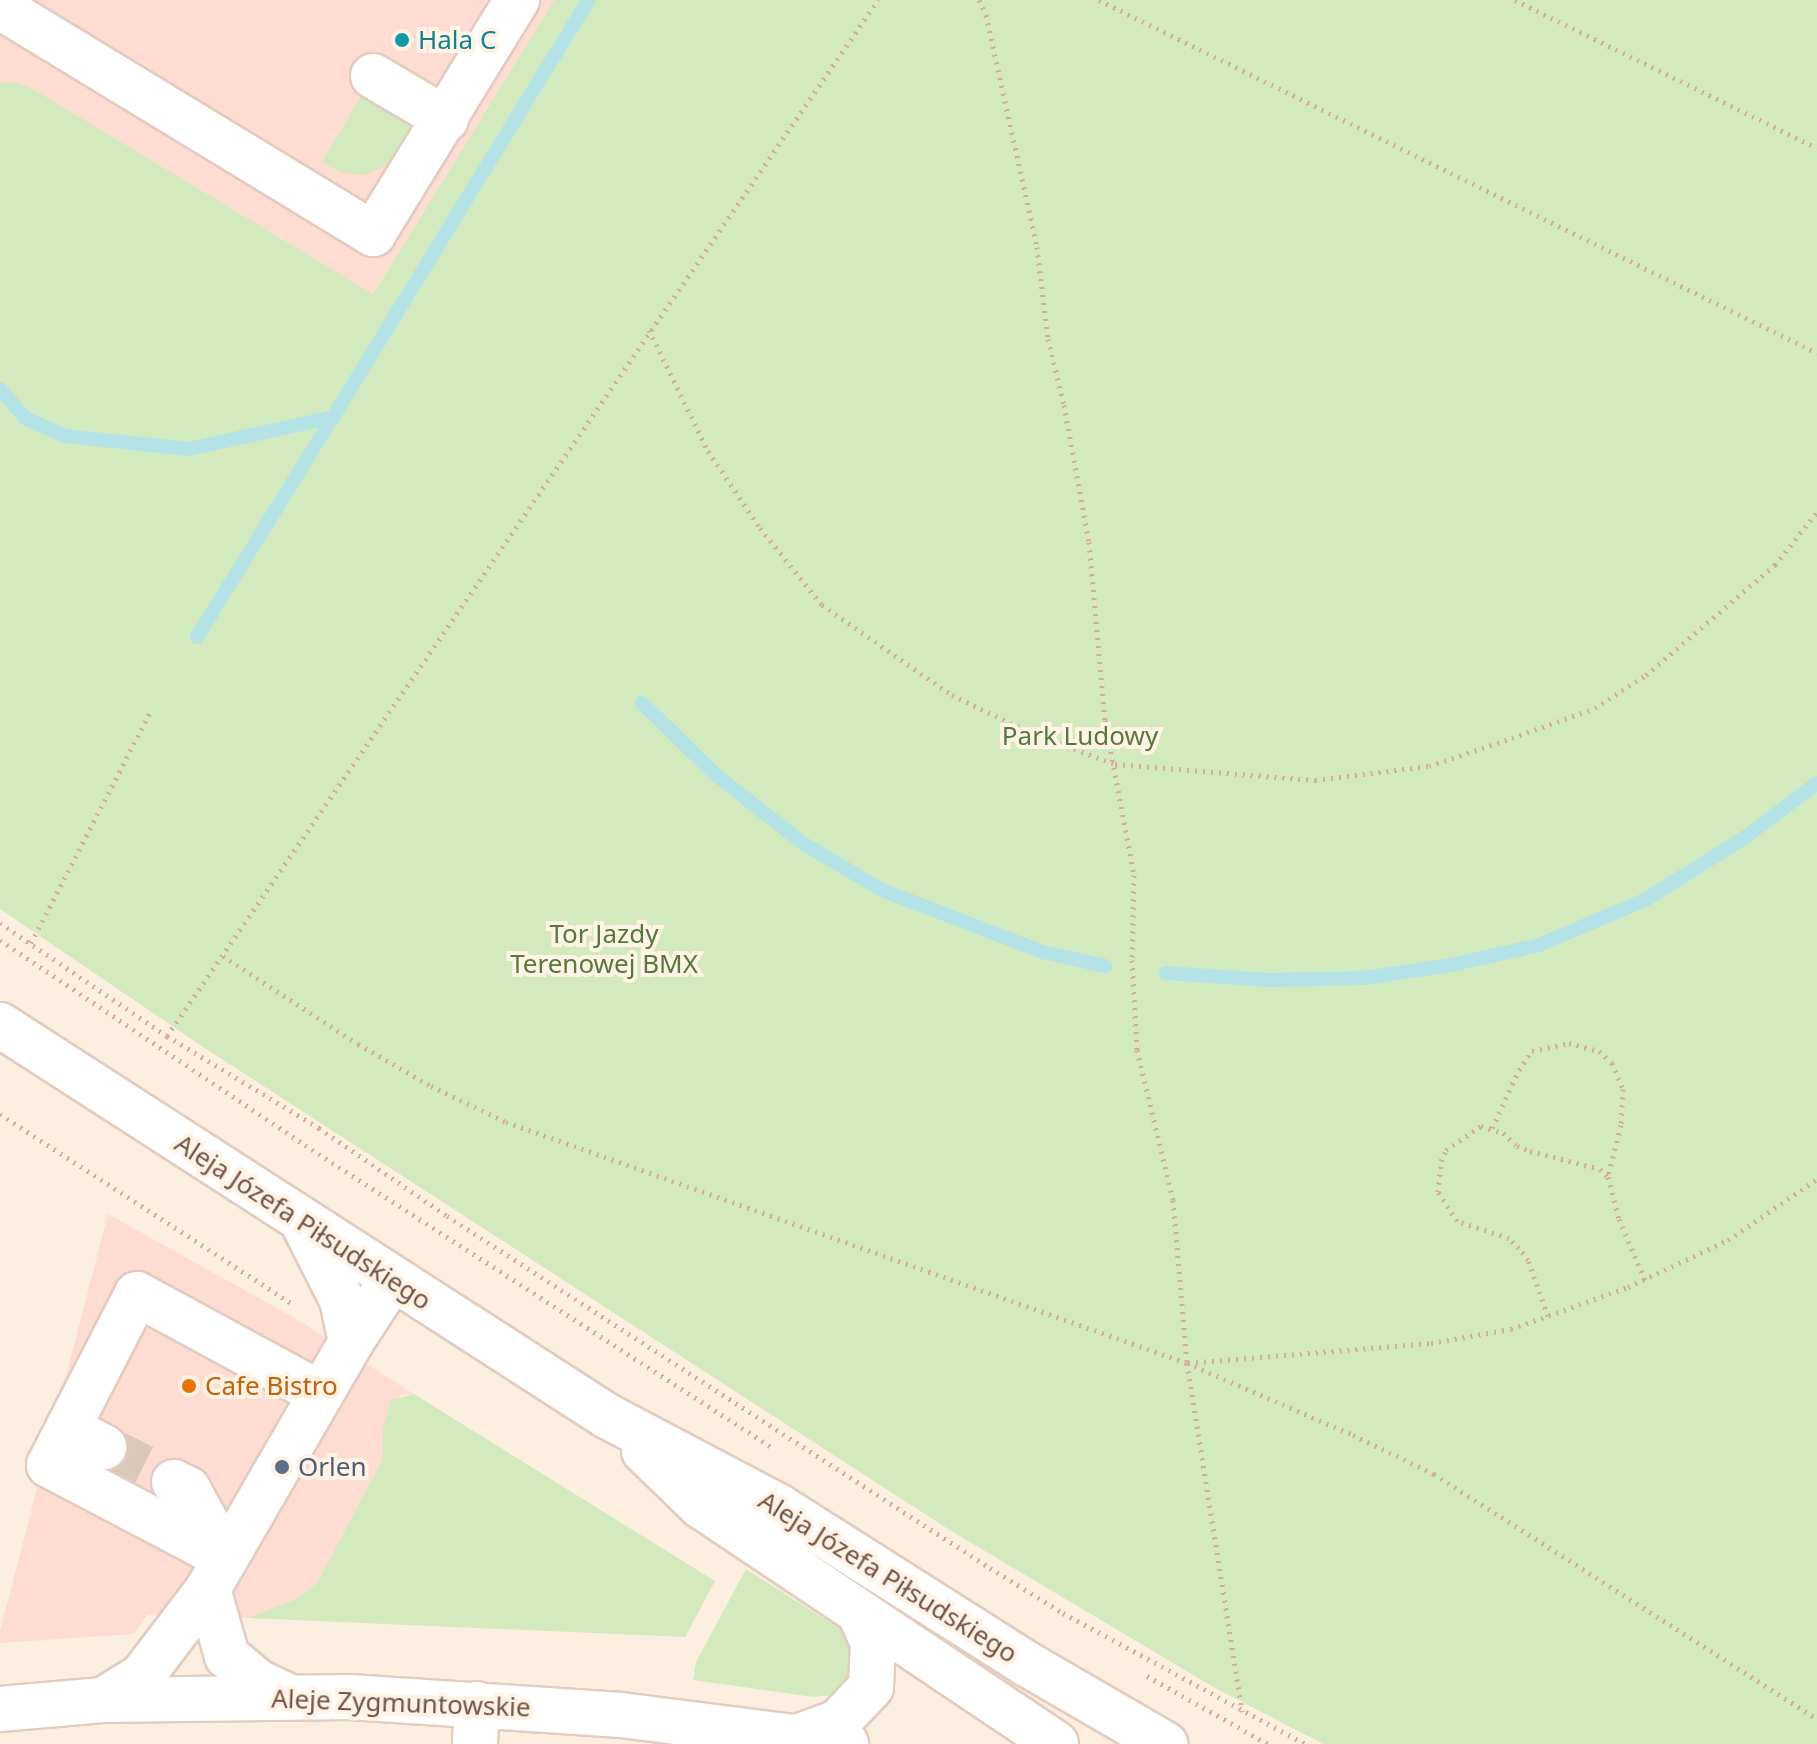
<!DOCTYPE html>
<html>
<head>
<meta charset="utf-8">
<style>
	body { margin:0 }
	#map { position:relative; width:1817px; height:1744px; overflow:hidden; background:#fdefdf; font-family:"Noto Sans",sans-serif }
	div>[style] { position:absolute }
	.commercial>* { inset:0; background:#fedcd2 }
	.green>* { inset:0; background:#d3eabe }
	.stream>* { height:14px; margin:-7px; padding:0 7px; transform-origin:7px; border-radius:7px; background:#b3e3e6 }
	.minor-tunnel>* { height:44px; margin-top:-22px; transform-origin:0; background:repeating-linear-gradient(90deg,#dac8b9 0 44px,transparent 0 66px) }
	.path>* { height:5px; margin-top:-2.5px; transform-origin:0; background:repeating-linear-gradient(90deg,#d7ad9a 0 2px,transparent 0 8px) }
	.roads { filter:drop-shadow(2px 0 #e3ccbe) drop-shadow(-2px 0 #e3ccbe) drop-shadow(0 2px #e3ccbe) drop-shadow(0 -2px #e3ccbe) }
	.minor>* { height:44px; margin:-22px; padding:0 22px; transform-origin:22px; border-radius:22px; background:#fff }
	.dots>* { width:22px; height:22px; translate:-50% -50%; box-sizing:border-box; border:4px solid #fff3e6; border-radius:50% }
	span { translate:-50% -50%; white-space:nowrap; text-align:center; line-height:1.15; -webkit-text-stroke:8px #fff3e6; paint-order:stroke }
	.culture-label { font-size:26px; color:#0d838f }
	.left { translate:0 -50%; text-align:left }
	.park-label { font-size:26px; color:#547a3e }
	.street-label { font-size:26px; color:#735346 }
	.food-label { font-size:26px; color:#c56008 }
	.service-label { font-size:26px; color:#4e5e75 }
</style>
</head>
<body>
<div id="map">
	<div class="commercial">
		<div style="clip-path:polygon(0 0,554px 0,0 899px)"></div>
		<div style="clip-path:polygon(108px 1214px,298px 1320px,414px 1394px,401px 1395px,383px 1428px,382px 1460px,317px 1583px,296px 1599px,247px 1618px,147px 1615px,134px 1634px,0 1643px,0 1631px)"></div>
	</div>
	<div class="green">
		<div style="clip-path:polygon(554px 0,1817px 0,1817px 1744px,1323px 1744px,1215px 1688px,948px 1529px,203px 1047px,0 909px,0 83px,15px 82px,31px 88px,373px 294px)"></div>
		<div style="clip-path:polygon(364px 91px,421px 126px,397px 160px,366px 175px,347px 174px,321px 163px)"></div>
		<div style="clip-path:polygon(414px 1394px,715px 1581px,685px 1637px,247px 1618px,296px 1599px,317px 1583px,382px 1460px,383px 1428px,391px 1400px)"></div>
		<div style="clip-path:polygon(746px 1569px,845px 1632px,851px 1642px,852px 1681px,834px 1695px,814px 1697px,693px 1680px,696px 1662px)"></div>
	</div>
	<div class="stream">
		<div style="left:0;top:389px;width:38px;rotate:49deg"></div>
		<div style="left:25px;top:418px;width:44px;rotate:24.2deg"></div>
		<div style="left:65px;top:436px;width:125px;rotate:6deg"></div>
		<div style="left:189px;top:449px;width:148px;rotate:-12.5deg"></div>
		<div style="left:333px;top:417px;width:489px;rotate:-58.5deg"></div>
		<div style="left:197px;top:637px;width:259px;rotate:-58.3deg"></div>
		<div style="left:642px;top:703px;width:103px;rotate:44.2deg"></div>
		<div style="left:716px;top:775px;width:108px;rotate:38.2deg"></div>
		<div style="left:801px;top:842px;width:94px;rotate:30.7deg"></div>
		<div style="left:882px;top:890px;width:173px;rotate:21.1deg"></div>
		<div style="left:1043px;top:952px;width:64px;rotate:12.7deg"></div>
		<div style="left:1166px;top:973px;width:103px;rotate:3.9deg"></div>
		<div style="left:1269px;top:980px;width:95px;rotate:-1.2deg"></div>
		<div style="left:1364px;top:978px;width:88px;rotate:-8.5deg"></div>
		<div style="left:1451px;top:965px;width:90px;rotate:-12.8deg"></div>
		<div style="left:1539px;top:945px;width:115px;rotate:-23deg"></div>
		<div style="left:1645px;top:900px;width:120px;rotate:-32.1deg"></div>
		<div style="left:1747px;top:836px;width:88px;rotate:-37.1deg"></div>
	</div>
	<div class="minor-tunnel">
		<div style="left:104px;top:1447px;width:78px;rotate:26.6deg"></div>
	</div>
	<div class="path">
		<div style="left:979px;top:0;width:17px;rotate:65deg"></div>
		<div style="left:986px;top:15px;width:238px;rotate:77.6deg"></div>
		<div style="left:1037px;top:247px;width:93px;rotate:83.2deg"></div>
		<div style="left:1048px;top:339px;width:68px;rotate:76.4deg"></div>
		<div style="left:1064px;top:405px;width:139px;rotate:79.7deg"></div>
		<div style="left:1089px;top:542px;width:179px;rotate:84.9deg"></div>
		<div style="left:1105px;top:720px;width:158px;rotate:79.4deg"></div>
		<div style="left:1134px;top:875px;width:85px;rotate:91.3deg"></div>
		<div style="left:1132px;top:960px;width:90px;rotate:86.8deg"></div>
		<div style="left:1137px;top:1050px;width:154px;rotate:76.5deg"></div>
		<div style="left:1173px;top:1200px;width:164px;rotate:85.1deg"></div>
		<div style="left:1187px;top:1363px;width:353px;rotate:81deg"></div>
		<div style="left:1099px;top:0;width:800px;rotate:26.18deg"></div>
		<div style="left:1515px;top:0;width:336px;rotate:26.1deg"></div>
		<div style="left:649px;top:330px;width:135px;rotate:64deg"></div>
		<div style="left:708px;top:451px;width:93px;rotate:56deg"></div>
		<div style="left:760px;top:528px;width:99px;rotate:51.2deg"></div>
		<div style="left:822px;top:605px;width:158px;rotate:34.7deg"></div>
		<div style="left:952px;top:695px;width:85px;rotate:25.7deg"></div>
		<div style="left:1029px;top:732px;width:92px;rotate:20.4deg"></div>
		<div style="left:1115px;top:764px;width:201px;rotate:4.6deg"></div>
		<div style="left:1315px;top:780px;width:115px;rotate:-7deg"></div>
		<div style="left:1429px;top:766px;width:88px;rotate:-18.6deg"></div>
		<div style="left:1512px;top:738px;width:88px;rotate:-19.9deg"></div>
		<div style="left:1595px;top:708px;width:61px;rotate:-32.9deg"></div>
		<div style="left:1646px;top:675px;width:170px;rotate:-40.5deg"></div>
		<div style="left:1775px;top:565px;width:68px;rotate:-51.6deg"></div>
		<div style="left:0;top:923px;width:202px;rotate:34.1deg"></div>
		<div style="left:167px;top:1036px;width:178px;rotate:31.2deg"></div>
		<div style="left:319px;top:1128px;width:155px;rotate:34.5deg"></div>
		<div style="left:447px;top:1216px;width:647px;rotate:32.95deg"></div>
		<div style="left:990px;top:1568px;width:86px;rotate:31.7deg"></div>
		<div style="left:1063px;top:1613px;width:275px;rotate:28.4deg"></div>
		<div style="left:0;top:940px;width:367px;rotate:33.9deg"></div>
		<div style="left:305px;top:1145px;width:554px;rotate:32.92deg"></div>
		<div style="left:31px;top:943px;width:260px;rotate:-62.7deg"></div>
		<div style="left:223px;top:956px;width:161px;rotate:33.1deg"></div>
		<div style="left:358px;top:1044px;width:84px;rotate:29.9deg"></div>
		<div style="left:431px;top:1086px;width:83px;rotate:25.6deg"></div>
		<div style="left:506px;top:1122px;width:722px;rotate:19.49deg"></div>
		<div style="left:1187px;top:1363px;width:181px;rotate:23.4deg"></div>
		<div style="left:1353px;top:1435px;width:90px;rotate:25.7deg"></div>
		<div style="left:1434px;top:1474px;width:455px;rotate:32.6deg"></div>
		<div style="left:167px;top:1036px;width:1257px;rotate:-55.54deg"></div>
		<div style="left:0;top:1114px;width:347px;rotate:33deg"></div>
		<div style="left:1492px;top:1128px;width:64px;rotate:-65deg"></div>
		<div style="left:1519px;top:1070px;width:23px;rotate:-56deg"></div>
		<div style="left:1532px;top:1051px;width:38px;rotate:-12deg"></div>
		<div style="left:1569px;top:1043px;width:31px;rotate:15deg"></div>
		<div style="left:1599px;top:1051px;width:18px;rotate:43deg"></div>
		<div style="left:1612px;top:1063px;width:28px;rotate:67deg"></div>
		<div style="left:1623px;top:1089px;width:36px;rotate:93deg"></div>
		<div style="left:1621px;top:1125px;width:53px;rotate:104.3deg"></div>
		<div style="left:1548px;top:1316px;width:59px;rotate:-109.7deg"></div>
		<div style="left:1528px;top:1260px;width:15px;rotate:-127deg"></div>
		<div style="left:1519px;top:1248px;width:14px;rotate:-135deg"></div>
		<div style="left:1509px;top:1238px;width:55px;rotate:-161.9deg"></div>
		<div style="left:1457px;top:1221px;width:35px;rotate:-123deg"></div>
		<div style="left:1438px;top:1192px;width:31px;rotate:-84deg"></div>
		<div style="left:1441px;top:1161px;width:12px;rotate:-66deg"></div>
		<div style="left:1446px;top:1150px;width:42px;rotate:-34.4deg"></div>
		<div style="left:1481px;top:1126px;width:23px;rotate:18deg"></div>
		<div style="left:1503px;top:1133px;width:19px;rotate:43deg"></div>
		<div style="left:1517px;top:1146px;width:14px;rotate:21deg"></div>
		<div style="left:1530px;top:1151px;width:72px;rotate:14.4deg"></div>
		<div style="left:1600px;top:1169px;width:11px;rotate:45deg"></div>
		<div style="left:1608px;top:1177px;width:43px;rotate:75.3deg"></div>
		<div style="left:1619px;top:1219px;width:66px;rotate:66.9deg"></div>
		<div style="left:1188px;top:1363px;width:244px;rotate:-4.7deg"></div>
		<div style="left:1431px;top:1343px;width:81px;rotate:-9.9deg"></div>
		<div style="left:1511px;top:1329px;width:124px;rotate:-19.7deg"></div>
		<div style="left:1628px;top:1287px;width:110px;rotate:-25.2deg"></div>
		<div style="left:1728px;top:1240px;width:108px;rotate:-34.4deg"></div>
		<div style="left:1147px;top:1676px;width:139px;rotate:29.3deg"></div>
	</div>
	<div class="roads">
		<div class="minor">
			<div style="left:0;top:7px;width:437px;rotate:31.3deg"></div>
			<div style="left:373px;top:234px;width:275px;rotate:-58.4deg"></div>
			<div style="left:373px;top:76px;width:85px;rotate:30.5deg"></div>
			<div style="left:0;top:1025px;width:722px;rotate:32.79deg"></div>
			<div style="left:607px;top:1416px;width:193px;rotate:27.8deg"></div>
			<div style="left:778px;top:1506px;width:295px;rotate:32.4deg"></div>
			<div style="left:1027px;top:1664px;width:160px;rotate:30.1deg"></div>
			<div style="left:304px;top:1225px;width:84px;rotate:63.1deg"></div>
			<div style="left:342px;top:1300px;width:43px;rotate:77.9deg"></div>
			<div style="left:68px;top:1428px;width:41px;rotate:27.8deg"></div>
			<div style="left:644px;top:1451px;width:79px;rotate:44deg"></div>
			<div style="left:701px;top:1506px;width:427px;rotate:33.8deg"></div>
			<div style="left:174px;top:1482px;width:16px;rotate:27deg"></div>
			<div style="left:188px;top:1489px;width:79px;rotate:61.2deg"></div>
			<div style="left:226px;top:1558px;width:200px;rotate:-152.3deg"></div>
			<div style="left:49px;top:1465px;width:192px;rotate:-62.8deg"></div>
			<div style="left:137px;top:1294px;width:209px;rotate:28.5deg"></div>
			<div style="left:208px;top:1589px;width:70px;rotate:74.2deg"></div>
			<div style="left:227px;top:1656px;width:40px;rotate:40deg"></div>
			<div style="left:258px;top:1682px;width:31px;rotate:25deg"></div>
			<div style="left:103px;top:1700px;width:46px;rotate:-31.6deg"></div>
			<div style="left:142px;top:1676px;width:109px;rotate:-52.8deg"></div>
			<div style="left:208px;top:1589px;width:285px;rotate:-59.9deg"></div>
			<div style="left:351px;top:1342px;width:75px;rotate:-56.9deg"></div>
			<div style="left:0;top:1709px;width:103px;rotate:-5deg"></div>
			<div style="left:103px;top:1700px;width:247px;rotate:-0.7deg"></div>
			<div style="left:350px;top:1697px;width:272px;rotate:3.8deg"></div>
			<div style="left:621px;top:1715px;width:227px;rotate:7.3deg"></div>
			<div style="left:800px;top:1736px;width:40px;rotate:-20.2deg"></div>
			<div style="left:838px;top:1722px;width:48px;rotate:-46.7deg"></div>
			<div style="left:871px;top:1687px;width:44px;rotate:-87.4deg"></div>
			<div style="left:873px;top:1643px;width:32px;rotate:-114deg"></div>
			<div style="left:475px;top:1744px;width:40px;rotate:-87.1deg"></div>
		</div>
	</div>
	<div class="dots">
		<div style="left:402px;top:40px;background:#0f9aa8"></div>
		<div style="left:189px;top:1386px;background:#e8710a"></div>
		<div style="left:282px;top:1467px;background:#5c6f8a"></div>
	</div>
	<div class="culture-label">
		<span class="left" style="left:418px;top:40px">Hala C</span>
	</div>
	<div class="park-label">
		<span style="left:1080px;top:736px">Park Ludowy</span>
		<span style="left:604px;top:949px">Tor Jazdy<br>Terenowej BMX</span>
	</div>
	<div class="street-label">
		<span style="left:303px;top:1222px;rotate:33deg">Aleja Józefa Piłsudskiego</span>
		<span style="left:888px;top:1577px;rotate:32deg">Aleja Józefa Piłsudskiego</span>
		<span style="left:401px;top:1703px;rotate:2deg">Aleje Zygmuntowskie</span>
	</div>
	<div class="food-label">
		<span class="left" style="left:205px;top:1386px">Cafe Bistro</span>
	</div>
	<div class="service-label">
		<span class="left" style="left:298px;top:1467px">Orlen</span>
	</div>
</div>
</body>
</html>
